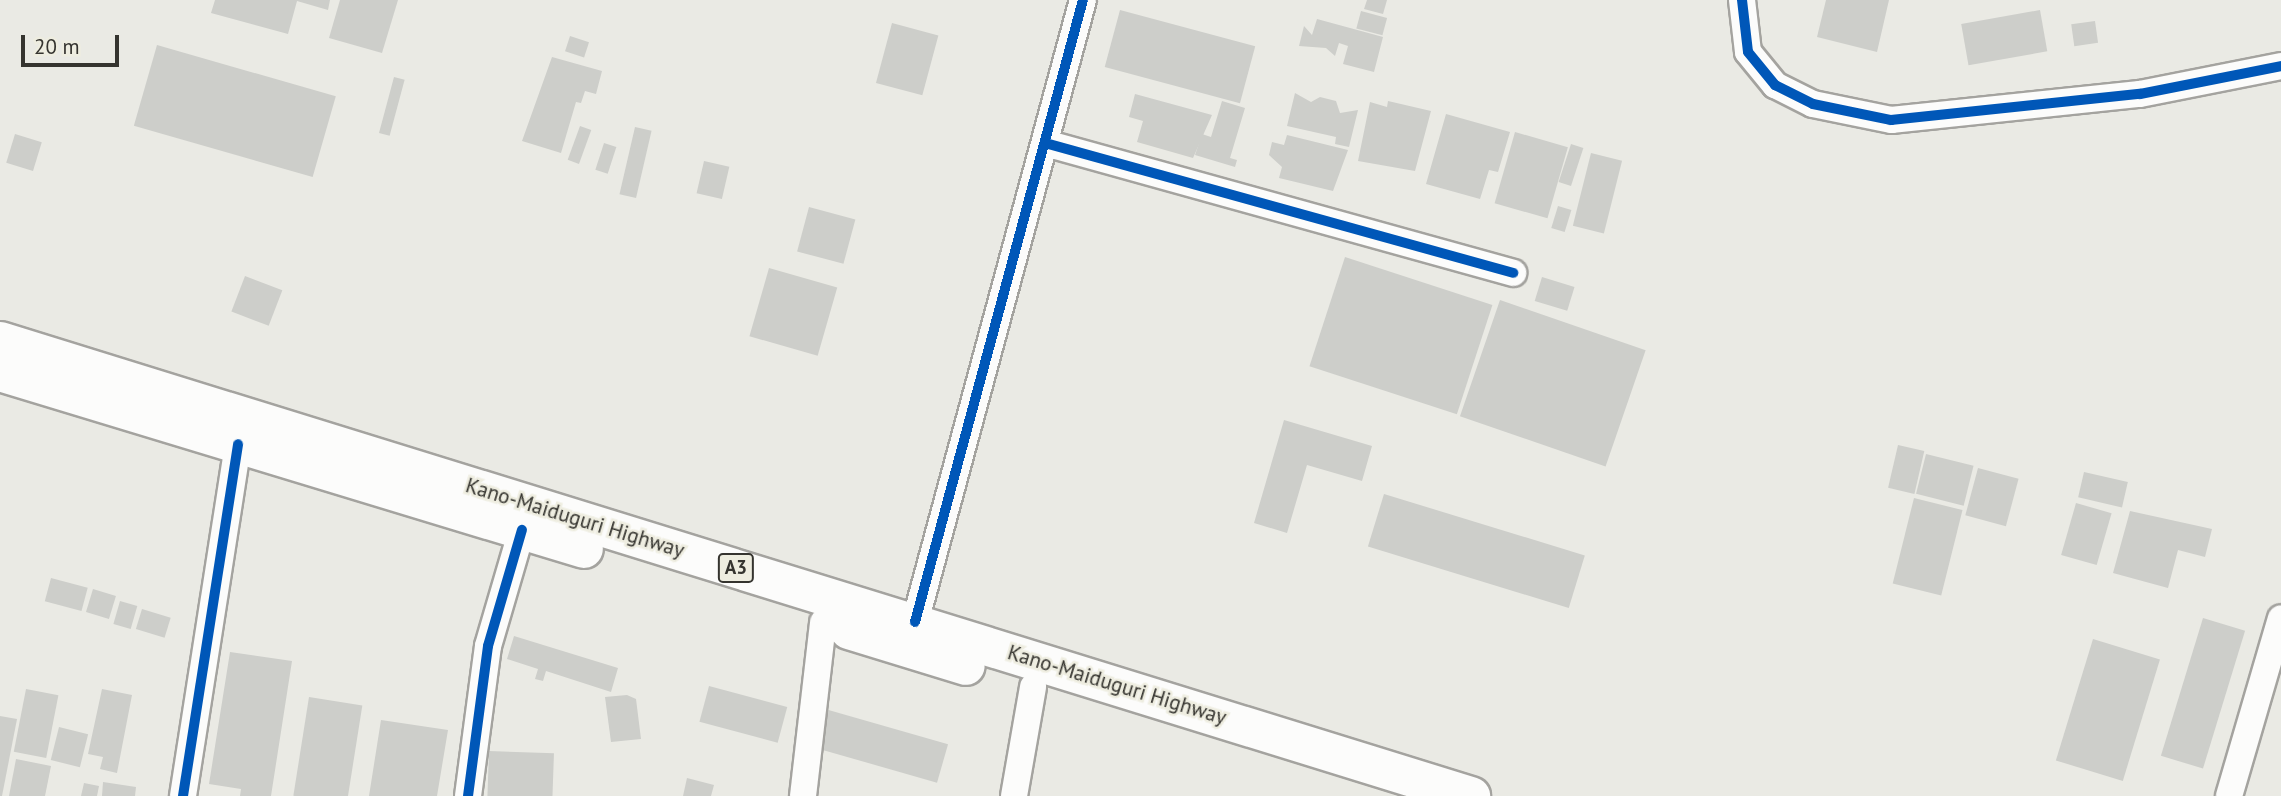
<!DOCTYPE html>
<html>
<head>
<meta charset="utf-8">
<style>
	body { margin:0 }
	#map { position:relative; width:2281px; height:796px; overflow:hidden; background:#eaeae4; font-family:"PT Sans",sans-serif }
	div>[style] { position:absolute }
	.building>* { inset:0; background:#cdceca; transform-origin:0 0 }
	.roads { filter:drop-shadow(2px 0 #a4a39f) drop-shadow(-2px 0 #a4a39f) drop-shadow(0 2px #a4a39f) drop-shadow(0 -2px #a4a39f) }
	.street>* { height:26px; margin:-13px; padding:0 13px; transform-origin:13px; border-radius:13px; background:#fcfcfb }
	.highway>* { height:38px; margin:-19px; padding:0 19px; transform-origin:19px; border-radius:19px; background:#fcfcfb }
	.cycleway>* { height:10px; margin:-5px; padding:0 5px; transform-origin:5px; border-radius:5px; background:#0057b8 }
	span { translate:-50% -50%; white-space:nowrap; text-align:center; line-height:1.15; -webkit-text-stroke:5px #eeede0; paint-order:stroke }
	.shield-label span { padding:2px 5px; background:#eeede0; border:2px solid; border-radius:5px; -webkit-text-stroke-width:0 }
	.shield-label { font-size:19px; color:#35342f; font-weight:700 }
	.street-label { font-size:21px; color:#35342f }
	.scale { position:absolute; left:21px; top:35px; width:98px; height:32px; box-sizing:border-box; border:4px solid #35342f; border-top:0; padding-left:9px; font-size:21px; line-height:24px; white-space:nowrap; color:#35342f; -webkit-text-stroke:5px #eeede0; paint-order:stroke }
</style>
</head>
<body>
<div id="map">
	<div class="building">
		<div style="clip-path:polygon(215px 0,330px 0,328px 10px,297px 1px,288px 34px,211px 13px)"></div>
		<div style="clip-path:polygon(340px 0,398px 0,382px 53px,329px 38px)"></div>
		<div style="clip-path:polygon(1367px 0,1387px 0,1383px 14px,1364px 9px)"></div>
		<div style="clip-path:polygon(1826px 0,1889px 0,1877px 52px,1817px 37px)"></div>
		<div style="left:1120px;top:10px;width:140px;height:59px;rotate:15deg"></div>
		<div style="left:2040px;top:10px;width:42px;height:80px;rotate:80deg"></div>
		<div style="left:1361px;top:11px;width:27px;height:18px;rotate:15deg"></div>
		<div style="clip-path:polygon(1317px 19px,1383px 37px,1374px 72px,1343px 64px,1348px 46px,1339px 43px,1335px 56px,1326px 48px,1299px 46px,1304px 26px,1312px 35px)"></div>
		<div style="left:2095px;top:21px;width:22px;height:24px;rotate:82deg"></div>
		<div style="left:892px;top:23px;width:48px;height:62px;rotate:15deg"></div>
		<div style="left:570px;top:36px;width:20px;height:16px;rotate:18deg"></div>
		<div style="left:157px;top:45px;width:186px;height:84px;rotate:16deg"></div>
		<div style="clip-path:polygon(552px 57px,602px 71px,596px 94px,585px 91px,581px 103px,576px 102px,561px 153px,522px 141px)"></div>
		<div style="left:394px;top:77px;width:11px;height:58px;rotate:15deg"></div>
		<div style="clip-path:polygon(1295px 93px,1311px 102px,1320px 97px,1336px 101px,1340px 113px,1358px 110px,1349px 147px,1335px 144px,1336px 137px,1287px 126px)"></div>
		<div style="clip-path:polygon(1135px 94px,1212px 115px,1193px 158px,1137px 142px,1143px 121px,1129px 117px)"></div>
		<div style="clip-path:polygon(1222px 101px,1245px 108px,1230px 158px,1237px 160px,1235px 167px,1195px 155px,1202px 134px,1211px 137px)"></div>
		<div style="clip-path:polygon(1388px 101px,1431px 111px,1415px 171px,1358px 161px,1370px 102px,1387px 107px)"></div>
		<div style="clip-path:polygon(1446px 114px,1510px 132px,1498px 172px,1489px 170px,1480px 199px,1426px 184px)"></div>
		<div style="left:580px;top:126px;width:12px;height:36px;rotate:20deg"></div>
		<div style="left:635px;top:127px;width:17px;height:69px;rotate:13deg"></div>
		<div style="left:1515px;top:132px;width:55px;height:74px;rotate:16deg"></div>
		<div style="left:15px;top:134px;width:28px;height:30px;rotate:17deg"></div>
		<div style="clip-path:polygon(1287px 135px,1348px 150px,1333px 191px,1279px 178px,1282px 167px,1269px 155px,1272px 142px,1284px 145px)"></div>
		<div style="left:604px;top:143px;width:13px;height:28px;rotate:18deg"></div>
		<div style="left:1571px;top:144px;width:13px;height:40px;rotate:18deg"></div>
		<div style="left:1591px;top:153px;width:32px;height:75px;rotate:14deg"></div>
		<div style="left:704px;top:161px;width:26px;height:33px;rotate:13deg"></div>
		<div style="left:1558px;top:206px;width:14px;height:23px;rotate:17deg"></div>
		<div style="left:809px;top:207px;width:48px;height:46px;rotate:15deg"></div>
		<div style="left:1345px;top:257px;width:155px;height:115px;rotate:18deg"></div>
		<div style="left:769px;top:268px;width:71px;height:71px;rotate:16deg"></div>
		<div style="left:245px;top:276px;width:40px;height:38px;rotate:21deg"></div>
		<div style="left:1542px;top:277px;width:34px;height:25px;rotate:17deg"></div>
		<div style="left:1500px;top:300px;width:154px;height:123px;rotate:19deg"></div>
		<div style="clip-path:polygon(1284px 420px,1372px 446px,1362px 481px,1307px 465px,1287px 533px,1254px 523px)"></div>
		<div style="left:1898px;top:445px;width:27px;height:44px;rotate:13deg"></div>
		<div style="left:1926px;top:454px;width:49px;height:41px;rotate:14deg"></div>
		<div style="left:1978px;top:468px;width:42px;height:49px;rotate:15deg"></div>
		<div style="left:2084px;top:472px;width:45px;height:26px;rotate:13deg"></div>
		<div style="left:1384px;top:494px;width:210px;height:55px;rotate:17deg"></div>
		<div style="left:1914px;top:498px;width:50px;height:88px;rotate:14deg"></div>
		<div style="left:2076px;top:503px;width:37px;height:54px;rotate:16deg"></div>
		<div style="clip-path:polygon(2130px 511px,2212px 529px,2205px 557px,2178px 550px,2168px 588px,2113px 573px)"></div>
		<div style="left:51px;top:578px;width:38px;height:24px;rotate:15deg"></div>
		<div style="left:93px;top:589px;width:24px;height:24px;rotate:17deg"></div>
		<div style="left:120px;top:601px;width:18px;height:24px;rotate:16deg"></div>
		<div style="left:142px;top:609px;width:30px;height:21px;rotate:17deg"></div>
		<div style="left:2203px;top:618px;width:44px;height:144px;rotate:17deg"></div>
		<div style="clip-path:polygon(514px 636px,618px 668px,611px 692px,546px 671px,543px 681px,535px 679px,538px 669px,507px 659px)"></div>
		<div style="left:2093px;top:639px;width:70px;height:127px;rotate:17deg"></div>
		<div style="clip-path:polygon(230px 652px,292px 661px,271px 796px,240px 796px,241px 789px,209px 784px)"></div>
		<div style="left:709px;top:686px;width:81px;height:37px;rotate:15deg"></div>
		<div style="left:26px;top:689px;width:33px;height:64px;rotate:11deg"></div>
		<div style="clip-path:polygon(102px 689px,132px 695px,117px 773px,100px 769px,103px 757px,88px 754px)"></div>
		<div style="clip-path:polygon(627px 695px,636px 699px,641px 739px,611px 742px,605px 697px)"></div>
		<div style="left:309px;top:697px;width:54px;height:100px;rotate:9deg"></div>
		<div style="left:825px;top:709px;width:128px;height:40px;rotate:16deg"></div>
		<div style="clip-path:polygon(0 716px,17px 719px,2px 796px,0 796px)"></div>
		<div style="clip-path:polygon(381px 720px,448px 730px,437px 796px,369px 796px)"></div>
		<div style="left:59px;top:727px;width:30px;height:34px;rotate:14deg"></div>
		<div style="left:489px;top:751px;width:65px;height:45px;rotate:2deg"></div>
		<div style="clip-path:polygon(16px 759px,51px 766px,45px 796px,9px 796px)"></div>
		<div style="clip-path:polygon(687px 778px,714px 785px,711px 796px,683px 796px)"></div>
		<div style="clip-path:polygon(103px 782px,136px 787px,135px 796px,102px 796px)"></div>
		<div style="clip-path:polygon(84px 783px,99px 786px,97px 796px,81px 796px)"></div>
	</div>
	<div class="roads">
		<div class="street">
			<div style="left:1742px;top:0;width:52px;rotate:83.4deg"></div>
			<div style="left:1748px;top:52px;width:43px;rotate:50.7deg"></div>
			<div style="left:1775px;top:85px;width:42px;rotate:26.6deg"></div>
			<div style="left:1813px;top:104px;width:80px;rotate:11.6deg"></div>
			<div style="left:1891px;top:120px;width:250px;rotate:-6deg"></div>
			<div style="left:2140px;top:94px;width:144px;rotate:-11.2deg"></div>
			<div style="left:1045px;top:143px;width:486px;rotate:15.5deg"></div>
			<div style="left:915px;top:622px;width:644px;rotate:-74.89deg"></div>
			<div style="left:183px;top:796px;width:356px;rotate:-81.1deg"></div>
			<div style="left:468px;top:796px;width:151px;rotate:-82.4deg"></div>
			<div style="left:488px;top:646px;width:121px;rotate:-73.7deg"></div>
			<div style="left:803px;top:796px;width:175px;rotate:-83.4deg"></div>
			<div style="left:1014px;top:796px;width:111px;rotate:-80.1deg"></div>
			<div style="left:2229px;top:796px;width:185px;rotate:-73.7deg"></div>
		</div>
		<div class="highway">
			<div style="left:0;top:341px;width:1540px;rotate:17.19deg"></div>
			<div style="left:0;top:372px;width:610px;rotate:16.86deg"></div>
			<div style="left:849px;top:630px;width:122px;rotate:17.1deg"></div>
		</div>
	</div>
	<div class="cycleway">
		<div style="left:1742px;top:0;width:52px;rotate:83.4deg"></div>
		<div style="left:1748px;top:52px;width:43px;rotate:50.7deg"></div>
		<div style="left:1775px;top:85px;width:42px;rotate:26.6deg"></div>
		<div style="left:1813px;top:104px;width:80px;rotate:11.6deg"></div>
		<div style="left:1891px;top:120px;width:250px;rotate:-6deg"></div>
		<div style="left:2140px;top:94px;width:144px;rotate:-11.2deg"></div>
		<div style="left:1045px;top:143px;width:486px;rotate:15.5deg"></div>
		<div style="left:915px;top:622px;width:644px;rotate:-74.89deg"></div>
		<div style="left:183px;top:796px;width:356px;rotate:-81.1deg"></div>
		<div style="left:468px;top:796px;width:151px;rotate:-82.4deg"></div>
		<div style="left:488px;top:646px;width:121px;rotate:-73.7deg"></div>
	</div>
	<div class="shield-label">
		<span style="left:736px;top:568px">A3</span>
	</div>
	<div class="street-label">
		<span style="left:575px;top:518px;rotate:17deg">Kano-Maiduguri Highway</span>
		<span style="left:1117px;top:685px;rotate:17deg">Kano-Maiduguri Highway</span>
	</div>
	<div class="scale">20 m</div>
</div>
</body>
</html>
